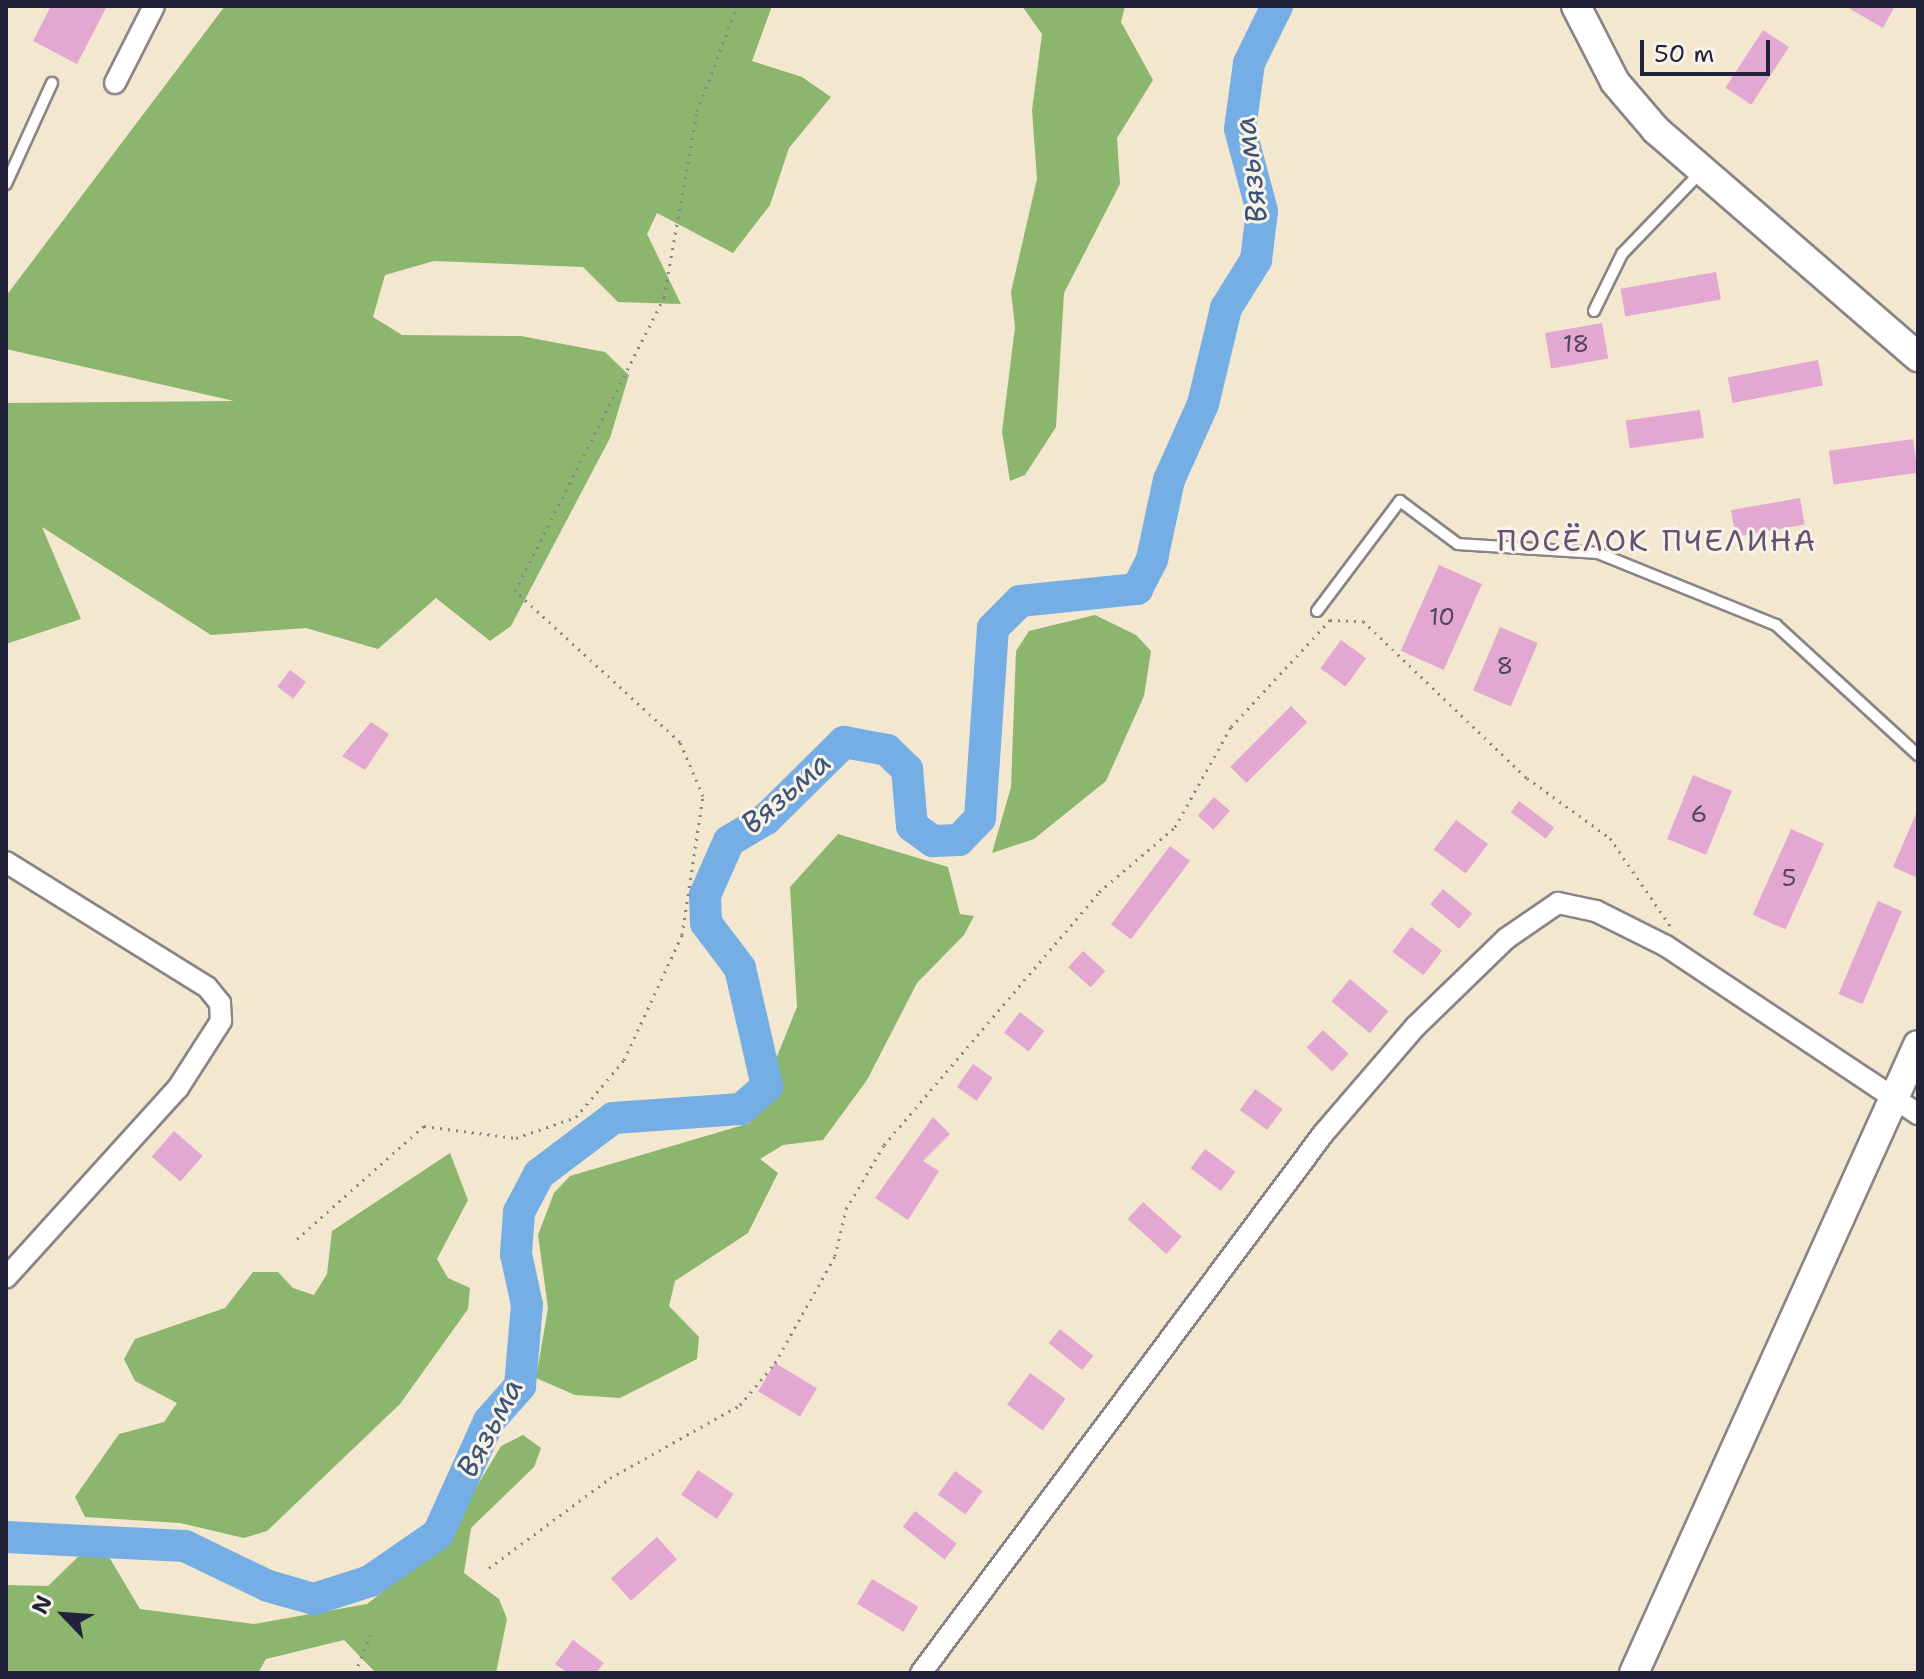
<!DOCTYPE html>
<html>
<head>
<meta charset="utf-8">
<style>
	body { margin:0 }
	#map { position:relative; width:1924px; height:1679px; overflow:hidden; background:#f3e7d0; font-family:"Shantell Sans",sans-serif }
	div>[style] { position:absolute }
	.forest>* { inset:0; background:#8cb66d }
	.river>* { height:32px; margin:-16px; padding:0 16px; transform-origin:16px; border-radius:16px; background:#75aee5 }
	.building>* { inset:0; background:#e3a8d1; transform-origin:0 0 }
	.path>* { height:3px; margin-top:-1.5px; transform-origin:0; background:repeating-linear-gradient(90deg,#8a8486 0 2px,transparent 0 8px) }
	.roads { filter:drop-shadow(2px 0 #8a8486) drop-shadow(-2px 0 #8a8486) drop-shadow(0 2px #8a8486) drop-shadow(0 -2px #8a8486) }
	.lane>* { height:10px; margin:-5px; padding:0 5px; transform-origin:5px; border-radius:5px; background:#fff }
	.street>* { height:20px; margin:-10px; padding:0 10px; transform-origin:10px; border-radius:10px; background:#fff }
	.secondary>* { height:28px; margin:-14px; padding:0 14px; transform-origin:14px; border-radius:14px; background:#fff }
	span { translate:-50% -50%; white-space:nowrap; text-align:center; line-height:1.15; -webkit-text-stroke:6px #f7f3e8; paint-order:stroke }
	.number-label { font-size:24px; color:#524460 }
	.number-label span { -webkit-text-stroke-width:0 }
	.water-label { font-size:30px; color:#3f5376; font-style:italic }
	.neighbourhood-label { font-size:30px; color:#665170; letter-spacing:2px }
	.frame { position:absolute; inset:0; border:8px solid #22223b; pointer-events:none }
	.north { position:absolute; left:24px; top:1575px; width:80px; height:80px; -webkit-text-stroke:6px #f7f3e8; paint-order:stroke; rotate:295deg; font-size:22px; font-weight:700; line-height:32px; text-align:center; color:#22223b }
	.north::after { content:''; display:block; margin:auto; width:28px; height:36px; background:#22223b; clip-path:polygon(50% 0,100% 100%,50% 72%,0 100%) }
	.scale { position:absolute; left:1640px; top:40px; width:130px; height:36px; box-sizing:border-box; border:4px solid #22223b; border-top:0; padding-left:10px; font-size:24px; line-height:28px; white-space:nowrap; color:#22223b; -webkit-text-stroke:6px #f7f3e8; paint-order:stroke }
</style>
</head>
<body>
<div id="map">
	<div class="forest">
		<div style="clip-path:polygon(225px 6px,772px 6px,752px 61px,802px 77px,831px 97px,789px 148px,770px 205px,733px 253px,657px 213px,647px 234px,681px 304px,618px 302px,583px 267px,434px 261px,385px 275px,373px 317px,402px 335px,521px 336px,605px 352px,629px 375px,610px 438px,511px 626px,490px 641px,436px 598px,378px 649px,306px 628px,211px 635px,42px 527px,81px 619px,6px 644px,6px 403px,234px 401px,6px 349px,6px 296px)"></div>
		<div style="clip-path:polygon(1022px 6px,1125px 6px,1121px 22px,1153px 80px,1117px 138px,1120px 184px,1064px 293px,1056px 427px,1025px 475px,1010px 481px,1002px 432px,1015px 327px,1011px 292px,1037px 179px,1032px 110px,1042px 34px)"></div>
		<div style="clip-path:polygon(1095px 615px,1136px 635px,1151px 651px,1144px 696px,1106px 781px,1034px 839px,992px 853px,1011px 787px,1016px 651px,1029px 631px)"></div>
		<div style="clip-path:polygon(838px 834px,948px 867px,960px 914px,974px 916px,964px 935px,917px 983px,867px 1080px,823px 1140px,783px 1145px,760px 1159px,778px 1173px,748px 1233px,675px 1281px,669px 1306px,699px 1337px,697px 1359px,620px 1398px,575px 1395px,536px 1378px,548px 1308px,538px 1235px,554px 1193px,570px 1176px,750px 1123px,797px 1007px,790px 887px)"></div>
		<div style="clip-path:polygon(450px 1153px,468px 1200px,437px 1259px,448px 1278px,470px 1288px,468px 1309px,400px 1404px,267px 1531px,244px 1538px,180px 1523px,85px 1517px,75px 1497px,119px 1434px,164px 1422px,177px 1403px,135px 1381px,124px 1359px,135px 1339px,225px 1308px,253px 1272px,278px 1272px,293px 1288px,314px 1295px,327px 1274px,332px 1231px)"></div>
		<div style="clip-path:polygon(523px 1435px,541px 1448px,534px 1467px,471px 1528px,464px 1573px,499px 1599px,507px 1619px,496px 1673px,376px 1673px,344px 1640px,266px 1659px,258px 1673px,6px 1673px,6px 1585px,48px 1586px,83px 1552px,106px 1552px,140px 1609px,254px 1624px,367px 1604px,441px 1546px,501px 1446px)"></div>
	</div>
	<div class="river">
		<div style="left:6px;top:1537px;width:179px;rotate:2.9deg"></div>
		<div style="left:185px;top:1546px;width:92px;rotate:25.7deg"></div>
		<div style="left:268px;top:1586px;width:48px;rotate:15.8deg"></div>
		<div style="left:314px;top:1599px;width:59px;rotate:-17.8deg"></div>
		<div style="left:370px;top:1581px;width:83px;rotate:-34.7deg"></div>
		<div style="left:438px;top:1534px;width:124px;rotate:-65.7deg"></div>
		<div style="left:489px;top:1421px;width:47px;rotate:-48.5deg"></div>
		<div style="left:520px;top:1386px;width:81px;rotate:-85.1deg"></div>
		<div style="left:527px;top:1305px;width:52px;rotate:-102.2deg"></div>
		<div style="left:516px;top:1254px;width:42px;rotate:-85.9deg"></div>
		<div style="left:519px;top:1212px;width:43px;rotate:-62.2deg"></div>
		<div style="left:539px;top:1174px;width:93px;rotate:-37.1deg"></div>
		<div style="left:613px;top:1118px;width:128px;rotate:-4deg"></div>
		<div style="left:741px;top:1109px;width:35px;rotate:-41deg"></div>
		<div style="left:767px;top:1086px;width:121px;rotate:-102.9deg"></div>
		<div style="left:740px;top:968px;width:56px;rotate:-127.1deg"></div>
		<div style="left:706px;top:923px;width:28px;rotate:-92deg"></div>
		<div style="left:705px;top:895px;width:59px;rotate:-66deg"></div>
		<div style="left:729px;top:841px;width:43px;rotate:-30.7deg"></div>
		<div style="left:766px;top:819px;width:110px;rotate:-44.6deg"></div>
		<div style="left:844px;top:742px;width:44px;rotate:10.5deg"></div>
		<div style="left:887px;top:750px;width:28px;rotate:44deg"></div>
		<div style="left:907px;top:769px;width:57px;rotate:85deg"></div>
		<div style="left:912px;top:826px;width:26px;rotate:36deg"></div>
		<div style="left:933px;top:841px;width:26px;rotate:-2deg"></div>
		<div style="left:959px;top:840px;width:30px;rotate:-46deg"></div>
		<div style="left:980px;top:818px;width:190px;rotate:-86.1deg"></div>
		<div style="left:993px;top:628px;width:38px;rotate:-45deg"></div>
		<div style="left:1020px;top:601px;width:118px;rotate:-5.9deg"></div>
		<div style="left:1137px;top:589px;width:34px;rotate:-63deg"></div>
		<div style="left:1152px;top:559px;width:81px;rotate:-77.9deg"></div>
		<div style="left:1169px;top:480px;width:83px;rotate:-65.9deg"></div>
		<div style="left:1203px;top:404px;width:99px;rotate:-76.5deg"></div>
		<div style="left:1226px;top:308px;width:57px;rotate:-58deg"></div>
		<div style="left:1256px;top:260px;width:49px;rotate:-83deg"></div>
		<div style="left:1262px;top:211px;width:85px;rotate:-105deg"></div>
		<div style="left:1240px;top:129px;width:67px;rotate:-82.2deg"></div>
		<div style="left:1249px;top:63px;width:64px;rotate:-63.8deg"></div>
	</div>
	<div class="building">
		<div style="clip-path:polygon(51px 6px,107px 6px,77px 64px,33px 41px)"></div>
		<div style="clip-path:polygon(1845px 6px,1895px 6px,1883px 28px)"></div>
		<div style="left:1763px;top:30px;width:31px;height:69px;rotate:33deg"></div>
		<div style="left:1716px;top:272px;width:28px;height:97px;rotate:80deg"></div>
		<div style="left:1602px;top:323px;width:36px;height:58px;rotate:80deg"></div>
		<div style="left:1818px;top:360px;width:26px;height:92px;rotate:79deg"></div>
		<div style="left:1700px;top:410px;width:28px;height:75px;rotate:82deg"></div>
		<div style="left:1913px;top:439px;width:34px;height:85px;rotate:82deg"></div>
		<div style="left:1800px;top:498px;width:27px;height:70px;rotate:80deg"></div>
		<div style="left:1439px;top:565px;width:47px;height:94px;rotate:24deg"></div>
		<div style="left:1500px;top:627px;width:41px;height:69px;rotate:23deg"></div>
		<div style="left:1341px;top:640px;width:31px;height:35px;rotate:36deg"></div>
		<div style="left:290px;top:670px;width:20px;height:21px;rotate:37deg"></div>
		<div style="left:1291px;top:706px;width:23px;height:86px;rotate:45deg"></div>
		<div style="clip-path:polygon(371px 722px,389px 734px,365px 770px,342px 756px)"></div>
		<div style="left:1693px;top:775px;width:42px;height:69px;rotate:22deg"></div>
		<div style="left:1214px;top:797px;width:21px;height:25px;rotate:41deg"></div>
		<div style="left:1519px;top:801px;width:44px;height:14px;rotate:37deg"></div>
		<div style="clip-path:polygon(1918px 809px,1918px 878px,1893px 867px)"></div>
		<div style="left:1456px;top:820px;width:40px;height:37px;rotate:37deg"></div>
		<div style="left:1791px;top:829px;width:36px;height:94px;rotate:24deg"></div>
		<div style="left:1170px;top:846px;width:25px;height:98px;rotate:37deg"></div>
		<div style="left:1443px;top:889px;width:38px;height:20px;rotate:40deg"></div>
		<div style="left:1878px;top:901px;width:26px;height:101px;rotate:23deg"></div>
		<div style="left:1411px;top:927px;width:39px;height:31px;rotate:37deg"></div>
		<div style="left:1083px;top:951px;width:30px;height:22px;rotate:42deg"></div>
		<div style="left:1350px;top:979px;width:50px;height:29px;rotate:40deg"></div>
		<div style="left:1020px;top:1012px;width:31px;height:26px;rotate:38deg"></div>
		<div style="left:1323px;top:1030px;width:35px;height:24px;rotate:43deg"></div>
		<div style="left:973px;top:1064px;width:24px;height:28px;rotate:35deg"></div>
		<div style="left:1255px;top:1089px;width:34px;height:26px;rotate:36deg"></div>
		<div style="clip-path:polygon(933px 1117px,950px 1134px,923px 1161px,939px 1171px,908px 1220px,875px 1198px)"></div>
		<div style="left:174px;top:1131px;width:38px;height:34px;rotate:41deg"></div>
		<div style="left:1205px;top:1149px;width:38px;height:24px;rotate:37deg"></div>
		<div style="left:1143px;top:1202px;width:52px;height:23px;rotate:42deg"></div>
		<div style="left:1060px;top:1329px;width:43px;height:18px;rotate:39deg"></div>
		<div style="left:775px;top:1363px;width:49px;height:33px;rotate:31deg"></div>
		<div style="left:1030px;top:1373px;width:44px;height:39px;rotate:36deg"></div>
		<div style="left:698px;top:1470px;width:43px;height:30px;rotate:34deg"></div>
		<div style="left:955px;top:1471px;width:34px;height:29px;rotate:36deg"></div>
		<div style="left:915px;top:1511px;width:53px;height:20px;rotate:38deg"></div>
		<div style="left:657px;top:1537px;width:30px;height:62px;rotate:48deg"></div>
		<div style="left:872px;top:1579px;width:54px;height:29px;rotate:31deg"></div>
		<div style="clip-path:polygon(573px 1640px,604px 1663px,596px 1673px,568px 1673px,555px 1664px)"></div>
	</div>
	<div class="path">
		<div style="left:297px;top:1239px;width:170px;rotate:-41.7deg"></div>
		<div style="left:424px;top:1126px;width:93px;rotate:7.4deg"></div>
		<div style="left:516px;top:1138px;width:64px;rotate:-19.3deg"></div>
		<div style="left:576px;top:1117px;width:75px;rotate:-49.9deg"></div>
		<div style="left:624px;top:1060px;width:138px;rotate:-65.1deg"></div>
		<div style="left:682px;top:935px;width:141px;rotate:-81.4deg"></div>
		<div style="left:703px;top:796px;width:59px;rotate:-113.1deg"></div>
		<div style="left:680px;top:742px;width:224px;rotate:-137.5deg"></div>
		<div style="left:515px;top:591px;width:330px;rotate:-63.1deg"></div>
		<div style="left:664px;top:297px;width:189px;rotate:-79.9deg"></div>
		<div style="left:697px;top:111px;width:112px;rotate:-69.1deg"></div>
		<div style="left:489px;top:1568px;width:151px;rotate:-36.6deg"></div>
		<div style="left:610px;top:1478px;width:149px;rotate:-29.3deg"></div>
		<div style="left:740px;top:1405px;width:55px;rotate:-50.2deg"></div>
		<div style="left:775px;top:1363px;width:123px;rotate:-60.7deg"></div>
		<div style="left:835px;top:1256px;width:48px;rotate:-76.8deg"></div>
		<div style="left:846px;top:1209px;width:74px;rotate:-59.3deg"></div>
		<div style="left:884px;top:1145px;width:332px;rotate:-49.6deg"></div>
		<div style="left:1099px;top:892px;width:100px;rotate:-40.5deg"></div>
		<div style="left:1175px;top:827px;width:115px;rotate:-60.8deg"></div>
		<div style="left:1231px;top:727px;width:146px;rotate:-47.2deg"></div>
		<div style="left:1330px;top:620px;width:33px;rotate:2deg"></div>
		<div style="left:1363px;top:621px;width:227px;rotate:43.8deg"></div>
		<div style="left:1527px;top:778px;width:102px;rotate:35.9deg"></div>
		<div style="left:1610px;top:838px;width:108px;rotate:55.6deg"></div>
		<div style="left:355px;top:1673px;width:41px;rotate:-68.5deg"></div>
	</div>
	<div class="roads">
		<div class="lane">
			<div style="left:6px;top:184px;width:111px;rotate:-65.5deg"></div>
			<div style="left:1594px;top:311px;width:64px;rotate:-63.8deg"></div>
			<div style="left:1622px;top:254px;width:112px;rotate:-46.1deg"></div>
			<div style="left:1317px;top:611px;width:138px;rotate:-53deg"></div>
			<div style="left:1400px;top:501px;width:72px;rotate:36.6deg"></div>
			<div style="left:1458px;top:544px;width:140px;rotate:3.7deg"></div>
			<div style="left:1598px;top:553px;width:192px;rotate:22deg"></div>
			<div style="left:1776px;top:625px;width:193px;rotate:42.5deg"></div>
		</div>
		<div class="street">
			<div style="left:115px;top:83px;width:86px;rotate:-63.1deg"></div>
			<div style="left:6px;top:862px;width:237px;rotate:31.9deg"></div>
			<div style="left:207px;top:987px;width:21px;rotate:51deg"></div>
			<div style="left:220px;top:1003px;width:18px;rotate:87deg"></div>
			<div style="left:221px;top:1021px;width:80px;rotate:122.7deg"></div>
			<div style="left:178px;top:1088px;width:256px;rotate:132.2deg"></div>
			<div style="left:921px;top:1673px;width:672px;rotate:-53.28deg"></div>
			<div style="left:1323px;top:1134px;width:141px;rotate:-49.3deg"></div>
			<div style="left:1415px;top:1027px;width:128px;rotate:-44.1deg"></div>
			<div style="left:1507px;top:938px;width:62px;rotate:-34.5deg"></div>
			<div style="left:1558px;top:903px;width:39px;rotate:12deg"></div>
			<div style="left:1596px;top:911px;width:78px;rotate:26.6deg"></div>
			<div style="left:1666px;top:946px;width:303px;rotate:33.7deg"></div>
		</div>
		<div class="secondary">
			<div style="left:1576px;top:6px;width:85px;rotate:62.8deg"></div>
			<div style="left:1615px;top:82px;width:63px;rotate:49.5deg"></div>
			<div style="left:1656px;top:130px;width:347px;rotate:40.9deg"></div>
			<div style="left:1634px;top:1673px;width:689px;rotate:-65.67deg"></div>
		</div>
	</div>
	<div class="number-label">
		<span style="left:1576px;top:345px">18</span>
		<span style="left:1442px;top:618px">10</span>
		<span style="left:1505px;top:667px">8</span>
		<span style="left:1699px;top:815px">6</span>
		<span style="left:1789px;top:879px">5</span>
	</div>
	<div class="water-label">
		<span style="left:1251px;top:170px;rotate:-97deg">Вязьма</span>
		<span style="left:786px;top:793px;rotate:-41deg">Вязьма</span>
		<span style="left:490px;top:1428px;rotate:-62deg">Вязьма</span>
	</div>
	<div class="neighbourhood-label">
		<span style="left:1657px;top:541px">ПОСЁЛОК ПЧЕЛИНА</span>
	</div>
	<div class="frame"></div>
	<div class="north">N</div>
	<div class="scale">50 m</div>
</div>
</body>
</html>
